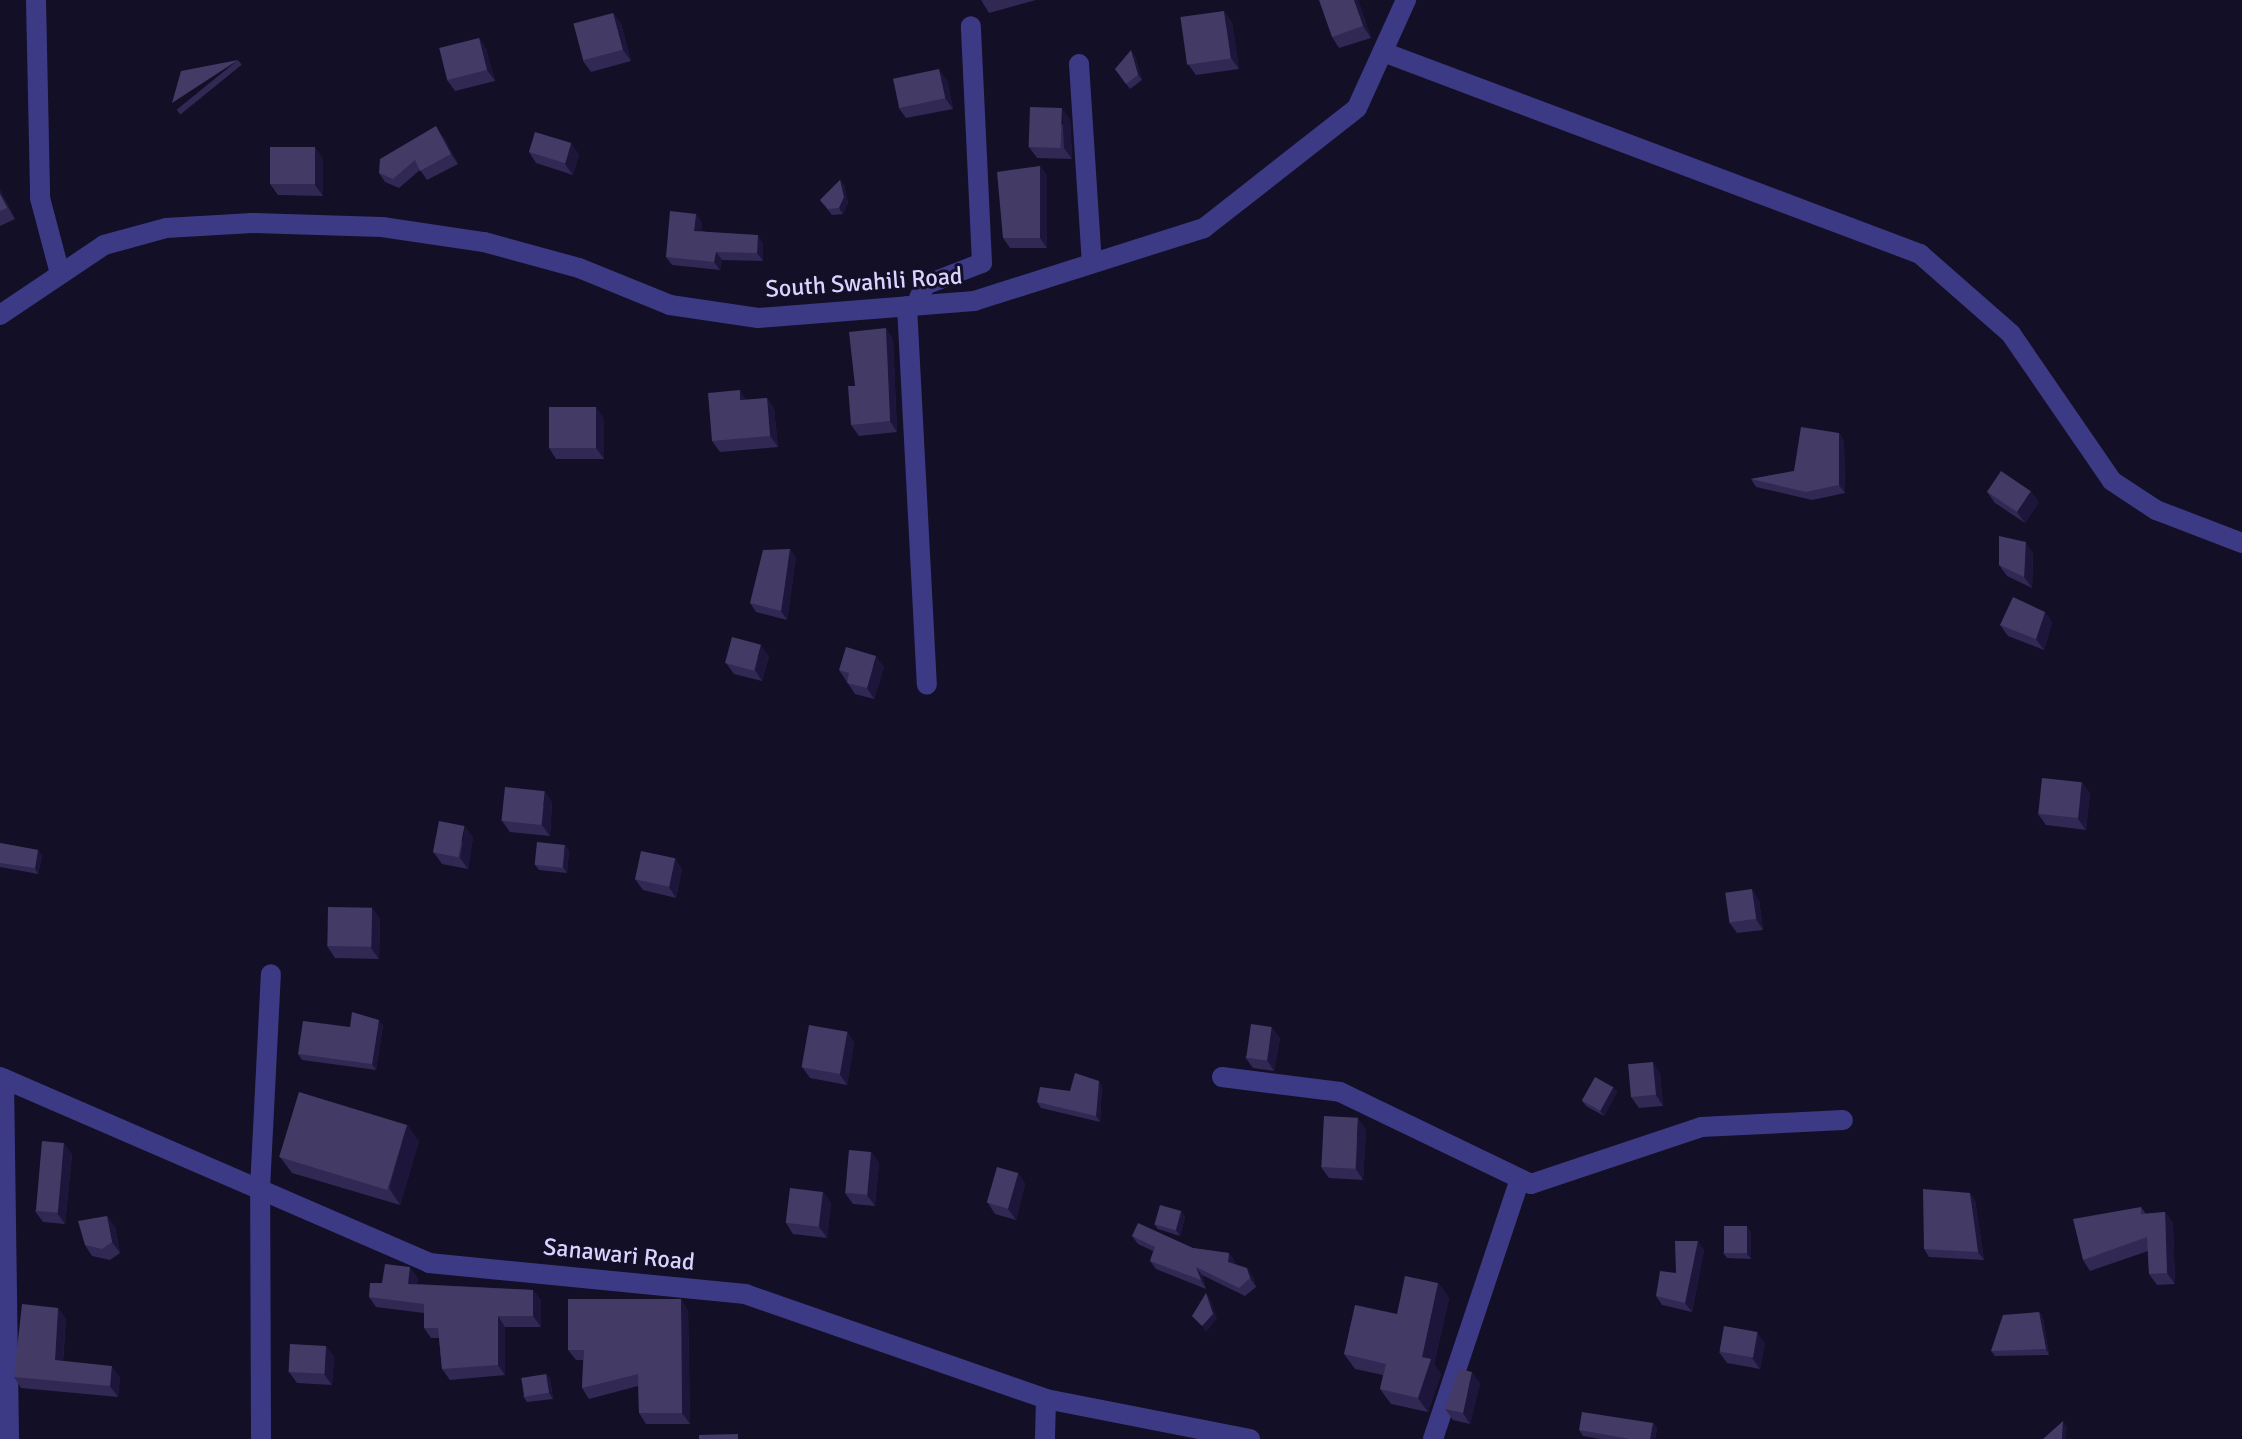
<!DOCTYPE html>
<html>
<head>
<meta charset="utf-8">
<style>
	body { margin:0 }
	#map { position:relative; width:2242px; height:1439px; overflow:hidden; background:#130f26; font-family:Signika,sans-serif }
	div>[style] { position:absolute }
	.minor>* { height:20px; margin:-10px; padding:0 10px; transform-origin:10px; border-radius:10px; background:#3d3a85 }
	.tertiary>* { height:20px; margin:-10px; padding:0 10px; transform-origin:10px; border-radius:10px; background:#3d3a85 }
	.wall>* { inset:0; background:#312854; transform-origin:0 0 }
	.shaded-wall>* { inset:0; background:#1d163a }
	.building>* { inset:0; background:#433a66; transform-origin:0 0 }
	span { translate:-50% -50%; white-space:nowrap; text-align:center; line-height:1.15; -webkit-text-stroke:6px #130f26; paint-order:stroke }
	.street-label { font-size:24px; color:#d9d4ff }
</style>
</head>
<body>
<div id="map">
	<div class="minor">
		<div style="left:36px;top:0;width:198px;rotate:88.8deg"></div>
		<div style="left:40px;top:198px;width:74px;rotate:75.2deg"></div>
		<div style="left:1383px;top:52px;width:574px;rotate:20.61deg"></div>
		<div style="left:1920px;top:254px;width:121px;rotate:41.3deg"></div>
		<div style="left:2011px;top:334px;width:178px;rotate:55.5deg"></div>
		<div style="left:2112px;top:481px;width:53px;rotate:33.4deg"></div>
		<div style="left:2156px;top:510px;width:92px;rotate:21deg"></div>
		<div style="left:1079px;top:64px;width:199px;rotate:86.3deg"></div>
		<div style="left:916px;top:305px;width:22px;rotate:-66deg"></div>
		<div style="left:925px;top:285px;width:61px;rotate:-21.1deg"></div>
		<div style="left:982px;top:263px;width:237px;rotate:-92.7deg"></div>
		<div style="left:907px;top:306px;width:379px;rotate:87deg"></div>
		<div style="left:0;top:315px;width:125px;rotate:-33.9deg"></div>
		<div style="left:104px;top:245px;width:64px;rotate:-15.3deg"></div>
		<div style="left:166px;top:228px;width:86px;rotate:-3.3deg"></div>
		<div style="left:252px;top:223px;width:130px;rotate:1.8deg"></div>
		<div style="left:382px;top:227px;width:103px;rotate:8.4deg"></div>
		<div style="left:484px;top:242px;width:98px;rotate:15.3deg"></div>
		<div style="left:579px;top:268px;width:98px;rotate:22.1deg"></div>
		<div style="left:670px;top:305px;width:89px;rotate:8.4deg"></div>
		<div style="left:758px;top:318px;width:217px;rotate:-4.5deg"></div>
		<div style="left:974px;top:301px;width:241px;rotate:-17.6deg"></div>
		<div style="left:1204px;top:228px;width:194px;rotate:-38.1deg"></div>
		<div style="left:1357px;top:108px;width:119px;rotate:-65.6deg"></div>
		<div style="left:1222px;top:1077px;width:119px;rotate:7.2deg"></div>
		<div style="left:1340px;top:1092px;width:212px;rotate:25.7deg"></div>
		<div style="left:1531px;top:1184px;width:179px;rotate:-18.5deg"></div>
		<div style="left:1701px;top:1127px;width:142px;rotate:-2.8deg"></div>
		<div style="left:4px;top:1079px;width:360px;rotate:89.2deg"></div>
		<div style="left:261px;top:1439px;width:250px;rotate:-90.2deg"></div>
		<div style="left:260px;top:1189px;width:215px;rotate:-87.1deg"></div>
		<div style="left:1045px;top:1439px;width:40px;rotate:-88.6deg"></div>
		<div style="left:1433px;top:1439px;width:271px;rotate:-71.5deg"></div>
	</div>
	<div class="tertiary">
		<div style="left:0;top:1077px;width:468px;rotate:23.4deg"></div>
		<div style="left:429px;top:1263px;width:318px;rotate:5.6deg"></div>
		<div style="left:745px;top:1294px;width:319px;rotate:19.2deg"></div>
		<div style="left:1046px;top:1399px;width:208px;rotate:11.1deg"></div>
	</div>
	<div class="wall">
		<div style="clip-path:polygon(981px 0,1036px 0,989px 13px)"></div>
		<div style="clip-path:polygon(1358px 0,1371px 38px,1339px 48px,1332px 37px)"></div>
		<div style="clip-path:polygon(613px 13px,621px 24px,631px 61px,591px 72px,583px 61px)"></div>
		<div style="clip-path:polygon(1232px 22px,1239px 69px,1196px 75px,1188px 64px)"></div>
		<div style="clip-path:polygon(479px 38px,486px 49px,495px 81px,455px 91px,447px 80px)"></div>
		<div style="clip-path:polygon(1135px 56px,1142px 80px,1130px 89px,1115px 69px)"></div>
		<div style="left:238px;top:60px;width:6px;height:79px;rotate:51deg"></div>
		<div style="clip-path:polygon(947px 80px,953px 109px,906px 118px,898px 107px)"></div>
		<div style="clip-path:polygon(1070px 119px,1072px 159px,1037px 158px,1029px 147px)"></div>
		<div style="clip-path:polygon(443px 136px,458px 164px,427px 180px,420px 170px,399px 188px,385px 182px,379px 173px)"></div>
		<div style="clip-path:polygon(529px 152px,579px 154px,573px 175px,536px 163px)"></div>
		<div style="clip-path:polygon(323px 158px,323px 196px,278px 195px,270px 184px)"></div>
		<div style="clip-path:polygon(1040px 166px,1047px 176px,1047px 248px,1010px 248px,1003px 238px)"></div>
		<div style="clip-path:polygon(840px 180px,844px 185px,848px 203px,843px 214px,832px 215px,820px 200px)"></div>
		<div style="clip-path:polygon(0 190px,15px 219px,0 226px)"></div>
		<div style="clip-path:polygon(696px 214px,702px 223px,701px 231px,763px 243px,763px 261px,722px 260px,720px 270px,672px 265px,666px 257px)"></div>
		<div style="clip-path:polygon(893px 339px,897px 432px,859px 436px,851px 425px)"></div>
		<div style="clip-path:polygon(767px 398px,774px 409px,778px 447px,720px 452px,712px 441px,747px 400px)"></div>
		<div style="clip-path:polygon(604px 418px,604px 459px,556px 459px,549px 448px)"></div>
		<div style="clip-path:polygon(1839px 433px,1844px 441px,1845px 493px,1812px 500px,1756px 487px,1751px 479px,1794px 471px)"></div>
		<div style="clip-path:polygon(1987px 492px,2039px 502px,2025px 523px,1995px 503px)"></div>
		<div style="clip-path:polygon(2033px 553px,2032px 588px,2007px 576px,1999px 565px)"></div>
		<div style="clip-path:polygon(796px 557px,787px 620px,756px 612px,750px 603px)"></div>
		<div style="clip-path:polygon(2045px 612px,2052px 623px,2044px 650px,2008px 636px,2000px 625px)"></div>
		<div style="clip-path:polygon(769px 656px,762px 681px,734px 674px,726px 663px)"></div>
		<div style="clip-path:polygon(884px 667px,874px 699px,855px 694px,839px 670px)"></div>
		<div style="clip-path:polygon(2090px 793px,2086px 830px,2046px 825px,2038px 814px)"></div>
		<div style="clip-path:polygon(552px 802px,550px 836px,510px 832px,502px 821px)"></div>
		<div style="clip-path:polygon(473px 837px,468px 869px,442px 864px,434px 853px)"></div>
		<div style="clip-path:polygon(0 843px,38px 850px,42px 856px,38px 874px,0 867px)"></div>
		<div style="clip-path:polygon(569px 850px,567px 873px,539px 870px,535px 865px)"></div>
		<div style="clip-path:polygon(682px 869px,676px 898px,643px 890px,635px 879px)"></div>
		<div style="clip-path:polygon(1759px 900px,1763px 930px,1737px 933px,1729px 922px)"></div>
		<div style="clip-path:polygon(372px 908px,380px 919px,379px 959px,335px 958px,327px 946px)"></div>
		<div style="clip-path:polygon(383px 1025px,376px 1070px,302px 1060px,298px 1054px,350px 1027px)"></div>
		<div style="clip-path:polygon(847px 1032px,854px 1043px,847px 1085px,810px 1078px,802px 1067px)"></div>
		<div style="clip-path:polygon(1280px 1038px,1274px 1071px,1253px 1068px,1245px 1057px)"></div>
		<div style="clip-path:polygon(1660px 1073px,1663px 1106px,1639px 1108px,1631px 1097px)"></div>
		<div style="clip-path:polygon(1102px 1086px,1100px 1122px,1041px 1108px,1037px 1102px,1070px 1091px)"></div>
		<div style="clip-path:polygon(1613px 1087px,1617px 1092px,1604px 1116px,1586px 1106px,1582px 1101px)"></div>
		<div style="clip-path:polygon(1366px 1129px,1363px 1180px,1329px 1178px,1321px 1167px)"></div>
		<div style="clip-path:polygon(419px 1141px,400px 1205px,292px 1173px,280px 1157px)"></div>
		<div style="clip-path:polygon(871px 1152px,879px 1163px,875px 1206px,853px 1204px,845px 1193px)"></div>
		<div style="clip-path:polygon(72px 1154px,65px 1224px,43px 1222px,35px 1211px)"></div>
		<div style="clip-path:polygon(1018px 1173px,1025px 1184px,1016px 1220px,995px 1214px,988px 1203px)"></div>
		<div style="clip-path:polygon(823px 1192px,831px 1203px,827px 1238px,793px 1234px,786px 1223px)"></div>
		<div style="clip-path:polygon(1975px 1200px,1984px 1260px,1929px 1257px,1924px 1249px)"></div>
		<div style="clip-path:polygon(2141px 1207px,2146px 1214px,2165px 1212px,2173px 1223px,2175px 1284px,2157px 1285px,2149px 1274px,2148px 1251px,2090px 1271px,2083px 1260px)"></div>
		<div style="clip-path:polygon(1181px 1211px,1185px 1217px,1180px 1236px,1158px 1229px,1154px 1224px)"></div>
		<div style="clip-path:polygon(107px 1216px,115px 1227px,120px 1253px,110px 1260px,92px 1256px,85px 1245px)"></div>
		<div style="clip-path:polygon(1751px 1232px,1751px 1259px,1727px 1258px,1723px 1253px)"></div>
		<div style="clip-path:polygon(1132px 1236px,1193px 1248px,1229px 1253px,1235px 1262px,1235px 1264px,1253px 1277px,1256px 1287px,1245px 1296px,1202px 1275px,1206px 1289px,1156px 1269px,1150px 1261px,1153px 1251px,1138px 1244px)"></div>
		<div style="clip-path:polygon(1704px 1250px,1692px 1312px,1662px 1305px,1656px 1296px,1676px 1273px)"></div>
		<div style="clip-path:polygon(418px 1278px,417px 1284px,533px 1290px,541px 1301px,541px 1327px,505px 1327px,505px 1375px,450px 1380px,442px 1369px,439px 1338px,431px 1338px,424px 1328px,424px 1313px,376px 1307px,369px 1297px,382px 1283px)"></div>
		<div style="clip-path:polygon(1438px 1283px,1449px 1298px,1434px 1364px,1441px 1374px,1428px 1412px,1391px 1404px,1380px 1389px,1383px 1375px,1355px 1369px,1344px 1354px)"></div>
		<div style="clip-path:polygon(58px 1308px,66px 1319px,63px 1361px,120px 1377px,118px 1397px,21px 1388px,14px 1377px)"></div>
		<div style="clip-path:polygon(688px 1310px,690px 1424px,646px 1424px,639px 1413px,638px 1386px,589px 1399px,582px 1388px,583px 1360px,576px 1360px,568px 1350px)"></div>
		<div style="clip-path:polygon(2039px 1312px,2043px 1318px,2049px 1355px,1995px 1356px,1991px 1351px)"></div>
		<div style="clip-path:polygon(1765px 1343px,1760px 1369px,1727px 1363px,1719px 1352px)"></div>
		<div style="clip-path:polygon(326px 1346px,334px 1357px,332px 1385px,297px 1383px,289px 1372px)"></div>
		<div style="clip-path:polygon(546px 1374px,550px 1379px,553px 1399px,527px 1402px,523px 1396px)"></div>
		<div style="clip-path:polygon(1480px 1383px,1470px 1424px,1453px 1420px,1445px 1409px)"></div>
		<div style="clip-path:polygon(1653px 1423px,1657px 1428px,1655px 1439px,1601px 1439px,1583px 1436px,1579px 1430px)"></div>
	</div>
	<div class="shaded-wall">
		<div style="clip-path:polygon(1354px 0,1358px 0,1371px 38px,1363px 26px)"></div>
		<div style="clip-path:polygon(1224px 11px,1232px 22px,1239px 69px,1231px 58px)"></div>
		<div style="clip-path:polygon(613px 13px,621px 24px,631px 61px,623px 50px)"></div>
		<div style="clip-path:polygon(479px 38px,486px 49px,495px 81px,487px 70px)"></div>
		<div style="clip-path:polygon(1131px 50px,1135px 56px,1142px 80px,1138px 75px)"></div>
		<div style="clip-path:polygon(939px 69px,947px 80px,953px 109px,945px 98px)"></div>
		<div style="clip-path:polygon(1062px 108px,1070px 119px,1072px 159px,1064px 148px)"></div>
		<div style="clip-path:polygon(436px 126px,443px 136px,458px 164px,451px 154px)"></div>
		<div style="clip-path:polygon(571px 143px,579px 154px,573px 175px,565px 164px)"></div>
		<div style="clip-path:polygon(315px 147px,323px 158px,323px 196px,315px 185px)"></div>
		<div style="clip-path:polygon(1040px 166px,1047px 176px,1047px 248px,1040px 238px)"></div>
		<div style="clip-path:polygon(840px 180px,844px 185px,848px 203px,843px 214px,839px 208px)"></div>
		<div style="clip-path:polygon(0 190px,15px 219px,0 194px)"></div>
		<div style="clip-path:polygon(696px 214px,702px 223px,700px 239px,694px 231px)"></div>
		<div style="clip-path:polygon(758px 235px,763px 243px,763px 261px,757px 253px)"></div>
		<div style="clip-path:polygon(716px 252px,722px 260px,720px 270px,714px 262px)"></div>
		<div style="clip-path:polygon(886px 328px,893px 339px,897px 432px,890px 421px)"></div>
		<div style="clip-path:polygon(740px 390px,747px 401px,740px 400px)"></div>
		<div style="clip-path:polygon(767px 398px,774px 409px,778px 447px,770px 436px)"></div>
		<div style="clip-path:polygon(596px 407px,604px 418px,604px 459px,596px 448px)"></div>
		<div style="clip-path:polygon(1839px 433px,1844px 441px,1845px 493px,1839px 485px)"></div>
		<div style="clip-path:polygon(2031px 491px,2039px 502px,2025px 523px,2017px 512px)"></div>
		<div style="clip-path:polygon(2026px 542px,2033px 553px,2032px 588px,2024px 577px)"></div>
		<div style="clip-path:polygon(790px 549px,796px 557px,787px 620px,781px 611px)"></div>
		<div style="clip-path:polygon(2045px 612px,2052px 623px,2044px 650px,2036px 639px)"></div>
		<div style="clip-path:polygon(761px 645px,769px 656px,762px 681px,755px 670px)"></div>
		<div style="clip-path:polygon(876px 656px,884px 667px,874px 699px,867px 688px)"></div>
		<div style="clip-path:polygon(2082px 782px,2090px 793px,2086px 830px,2078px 819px)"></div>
		<div style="clip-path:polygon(545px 791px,552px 802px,550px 836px,542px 825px)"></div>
		<div style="clip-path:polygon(465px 826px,473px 837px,468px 869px,460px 858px)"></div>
		<div style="clip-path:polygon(565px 845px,569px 850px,567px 873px,563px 867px)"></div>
		<div style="clip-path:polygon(38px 850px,42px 856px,38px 874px,35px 868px)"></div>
		<div style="clip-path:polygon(675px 858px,682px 869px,676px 898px,669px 887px)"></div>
		<div style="clip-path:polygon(1752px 889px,1759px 900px,1763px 930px,1756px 919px)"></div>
		<div style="clip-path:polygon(372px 908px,380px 919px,379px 959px,371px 948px)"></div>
		<div style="clip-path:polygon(379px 1020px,383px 1025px,376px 1070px,372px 1064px)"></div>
		<div style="clip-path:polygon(1272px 1027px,1280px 1038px,1274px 1071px,1267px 1060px)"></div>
		<div style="clip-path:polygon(847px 1032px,854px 1043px,847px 1085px,839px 1073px)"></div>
		<div style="clip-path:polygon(1653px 1062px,1660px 1073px,1663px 1106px,1656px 1095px)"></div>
		<div style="clip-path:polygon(1099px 1081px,1102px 1086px,1100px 1122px,1096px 1116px)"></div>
		<div style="clip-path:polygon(1613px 1087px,1617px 1092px,1604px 1116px,1600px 1111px)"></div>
		<div style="clip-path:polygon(1358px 1118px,1366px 1129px,1363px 1180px,1356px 1169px)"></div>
		<div style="clip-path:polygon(407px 1124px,419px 1141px,400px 1205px,389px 1188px)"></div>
		<div style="clip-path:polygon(64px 1143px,72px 1154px,65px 1224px,57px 1213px)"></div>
		<div style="clip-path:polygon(871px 1152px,879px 1163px,875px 1206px,867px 1195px)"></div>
		<div style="clip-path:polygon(1018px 1173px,1025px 1184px,1016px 1220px,1008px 1209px)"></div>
		<div style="clip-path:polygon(823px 1192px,831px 1203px,827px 1238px,819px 1227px)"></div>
		<div style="clip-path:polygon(1970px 1193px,1975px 1200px,1984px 1260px,1978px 1252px)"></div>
		<div style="clip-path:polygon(1181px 1211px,1185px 1217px,1180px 1236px,1176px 1230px)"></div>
		<div style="clip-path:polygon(2165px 1212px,2173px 1223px,2175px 1284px,2167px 1273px)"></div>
		<div style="clip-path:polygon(107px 1216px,115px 1227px,120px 1253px,112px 1242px)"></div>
		<div style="clip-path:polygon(1747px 1226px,1751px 1232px,1751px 1259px,1747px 1254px)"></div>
		<div style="clip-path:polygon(1698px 1241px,1704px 1250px,1692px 1312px,1685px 1303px)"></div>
		<div style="clip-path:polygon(1229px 1253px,1235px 1262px,1234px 1270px,1228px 1262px)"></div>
		<div style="clip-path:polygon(410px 1267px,418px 1278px,416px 1294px,408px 1284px)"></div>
		<div style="clip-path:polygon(1196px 1267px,1202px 1275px,1206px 1289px,1201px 1280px)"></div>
		<div style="clip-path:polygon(1247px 1268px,1253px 1277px,1256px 1287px,1250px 1278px)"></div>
		<div style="clip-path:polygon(1438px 1283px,1449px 1298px,1434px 1364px,1441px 1374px,1428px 1412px,1418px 1398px,1422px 1357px)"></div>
		<div style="clip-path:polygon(533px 1290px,541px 1301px,541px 1327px,533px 1316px)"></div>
		<div style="clip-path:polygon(1206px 1293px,1210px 1298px,1217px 1319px,1206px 1332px,1202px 1326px)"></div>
		<div style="clip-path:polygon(681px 1299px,688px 1310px,690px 1424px,682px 1413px)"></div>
		<div style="clip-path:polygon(58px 1308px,66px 1319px,62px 1371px,55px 1360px)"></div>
		<div style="clip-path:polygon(2039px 1312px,2043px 1318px,2049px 1355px,2046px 1349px)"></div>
		<div style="clip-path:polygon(498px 1316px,505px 1327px,505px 1375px,498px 1365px)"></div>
		<div style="clip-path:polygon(1757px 1332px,1765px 1343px,1760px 1369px,1752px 1358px)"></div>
		<div style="clip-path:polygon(326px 1346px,334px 1357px,332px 1385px,324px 1374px)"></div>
		<div style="clip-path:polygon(112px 1366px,120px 1377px,118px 1397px,110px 1386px)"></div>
		<div style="clip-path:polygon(1472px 1372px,1480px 1383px,1470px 1424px,1463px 1413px)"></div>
		<div style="clip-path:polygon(546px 1374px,550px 1379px,553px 1399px,549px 1393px)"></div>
		<div style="clip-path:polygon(2063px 1421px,2067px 1427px,2066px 1439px,2062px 1439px)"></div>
		<div style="clip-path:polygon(1653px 1423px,1657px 1428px,1655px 1439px,1650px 1439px)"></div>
	</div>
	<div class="building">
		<div style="clip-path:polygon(1319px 0,1354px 0,1363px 26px,1332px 37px)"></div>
		<div style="left:1224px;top:11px;width:48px;height:44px;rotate:82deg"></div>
		<div style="left:613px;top:13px;width:38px;height:41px;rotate:75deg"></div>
		<div style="left:479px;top:38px;width:33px;height:41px;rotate:76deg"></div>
		<div style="clip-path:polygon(1131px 50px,1138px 75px,1126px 84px,1115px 69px)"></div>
		<div style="clip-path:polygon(238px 60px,172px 103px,181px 71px)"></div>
		<div style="left:939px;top:69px;width:30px;height:47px;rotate:78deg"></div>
		<div style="left:1030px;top:107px;width:32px;height:40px;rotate:2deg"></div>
		<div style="clip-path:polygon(436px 126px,451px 154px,420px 171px,415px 160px,393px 179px,379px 173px,380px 159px)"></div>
		<div style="left:535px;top:132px;width:38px;height:21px;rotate:17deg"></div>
		<div style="left:270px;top:147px;width:45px;height:37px"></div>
		<div style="clip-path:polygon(1040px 166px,1040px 238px,1003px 238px,997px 172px)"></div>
		<div style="clip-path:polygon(840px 180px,844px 197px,839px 208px,828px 209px,820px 200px)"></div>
		<div style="clip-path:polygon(0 194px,7px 208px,0 211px)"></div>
		<div style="clip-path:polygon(670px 211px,696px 214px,694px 231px,758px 235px,757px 253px,716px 252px,714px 262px,666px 257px)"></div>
		<div style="clip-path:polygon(886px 328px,890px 421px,851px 425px,848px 386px,855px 386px,849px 332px)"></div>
		<div style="clip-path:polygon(740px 390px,740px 400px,767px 398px,770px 436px,712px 441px,708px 393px)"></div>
		<div style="left:549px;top:407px;width:47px;height:41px"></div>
		<div style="clip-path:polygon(1801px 427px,1839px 433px,1839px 485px,1806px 492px,1751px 479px,1794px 471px)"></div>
		<div style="left:2001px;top:471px;width:36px;height:25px;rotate:34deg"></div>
		<div style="clip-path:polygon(1999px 536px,2026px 542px,2024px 577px,1999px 565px)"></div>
		<div style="clip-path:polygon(790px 549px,781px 611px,750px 603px,763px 550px)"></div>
		<div style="clip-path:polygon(2013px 597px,2045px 612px,2036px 639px,2000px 625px)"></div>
		<div style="left:732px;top:637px;width:30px;height:27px;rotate:15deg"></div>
		<div style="clip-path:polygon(846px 647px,876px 656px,867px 688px,847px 683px,849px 673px,839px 670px)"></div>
		<div style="left:2042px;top:778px;width:40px;height:36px;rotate:6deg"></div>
		<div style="left:505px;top:787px;width:40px;height:34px;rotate:6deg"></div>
		<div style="left:439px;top:821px;width:26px;height:32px;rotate:11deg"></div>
		<div style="left:537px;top:842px;width:28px;height:23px;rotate:6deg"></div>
		<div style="clip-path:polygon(0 843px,38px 850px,35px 868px,0 863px)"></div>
		<div style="left:641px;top:851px;width:35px;height:29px;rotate:12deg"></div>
		<div style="left:1752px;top:889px;width:30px;height:27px;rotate:82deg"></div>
		<div style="left:328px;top:907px;width:44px;height:39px;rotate:1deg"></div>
		<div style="clip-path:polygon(352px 1012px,379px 1020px,372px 1064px,298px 1054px,303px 1021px,350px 1027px)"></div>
		<div style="left:1251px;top:1024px;width:21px;height:34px;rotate:8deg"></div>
		<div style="left:809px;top:1025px;width:39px;height:43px;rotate:10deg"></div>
		<div style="left:1653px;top:1062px;width:33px;height:25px;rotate:85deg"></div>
		<div style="clip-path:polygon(1075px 1073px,1099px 1081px,1096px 1116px,1037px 1102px,1040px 1087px,1070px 1091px)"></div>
		<div style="left:1595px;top:1077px;width:21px;height:27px;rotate:29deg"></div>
		<div style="left:299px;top:1092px;width:113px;height:68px;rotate:17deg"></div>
		<div style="left:1324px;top:1116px;width:34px;height:51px;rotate:3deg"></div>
		<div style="left:42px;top:1141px;width:22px;height:70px;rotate:5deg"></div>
		<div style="left:849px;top:1150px;width:22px;height:43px;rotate:5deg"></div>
		<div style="left:997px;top:1167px;width:22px;height:37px;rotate:16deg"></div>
		<div style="left:790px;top:1188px;width:33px;height:35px;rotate:7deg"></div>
		<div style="clip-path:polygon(1923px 1189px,1970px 1193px,1978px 1252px,1924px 1249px)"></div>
		<div style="left:1160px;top:1205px;width:22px;height:20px;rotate:16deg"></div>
		<div style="clip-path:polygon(2141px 1207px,2141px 1214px,2165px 1212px,2167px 1273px,2149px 1274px,2147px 1237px,2083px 1260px,2073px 1219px)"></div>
		<div style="clip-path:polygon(107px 1216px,112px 1242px,102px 1249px,85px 1245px,78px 1221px)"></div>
		<div style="clip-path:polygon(1138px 1223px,1193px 1248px,1229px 1253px,1228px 1262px,1247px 1268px,1250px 1278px,1239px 1288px,1196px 1267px,1201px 1280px,1150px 1261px,1155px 1247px,1132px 1236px)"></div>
		<div style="left:1724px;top:1226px;width:23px;height:27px"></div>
		<div style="clip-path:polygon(1675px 1241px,1698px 1241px,1685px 1303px,1656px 1296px,1660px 1271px,1676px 1273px)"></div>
		<div style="clip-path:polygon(385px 1264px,410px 1267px,408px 1284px,533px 1290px,533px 1316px,498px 1316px,498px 1365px,442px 1369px,438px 1328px,424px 1328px,424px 1304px,369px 1297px,370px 1283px,382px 1283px)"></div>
		<div style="clip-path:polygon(1405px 1276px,1438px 1283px,1422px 1357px,1431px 1359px,1418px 1398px,1380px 1389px,1386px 1364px,1344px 1354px,1355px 1305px,1397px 1314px)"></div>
		<div style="clip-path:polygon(1206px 1293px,1213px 1314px,1202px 1326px,1192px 1316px)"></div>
		<div style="clip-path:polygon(568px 1299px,681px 1299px,682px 1413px,639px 1413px,638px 1374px,582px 1388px,584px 1350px,568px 1350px)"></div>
		<div style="clip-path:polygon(22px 1304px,58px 1308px,55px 1360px,112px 1366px,110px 1386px,14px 1377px)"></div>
		<div style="clip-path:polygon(2039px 1312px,2046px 1349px,1991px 1351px,2003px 1315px)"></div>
		<div style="left:1724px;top:1326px;width:34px;height:26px;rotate:10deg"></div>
		<div style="left:290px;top:1344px;width:36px;height:28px;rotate:3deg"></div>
		<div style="clip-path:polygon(1459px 1369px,1472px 1372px,1463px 1413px,1445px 1409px)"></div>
		<div style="left:546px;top:1374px;width:19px;height:25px;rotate:81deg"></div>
		<div style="clip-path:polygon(1582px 1412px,1653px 1423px,1650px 1439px,1630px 1439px,1579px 1430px)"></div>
		<div style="clip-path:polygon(2063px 1421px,2062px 1439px,2043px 1439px)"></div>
		<div style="clip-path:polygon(738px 1434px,738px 1439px,699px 1439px,699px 1435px)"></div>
	</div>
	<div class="street-label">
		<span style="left:864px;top:283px;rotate:-4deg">South Swahili Road</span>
		<span style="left:619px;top:1255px;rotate:6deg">Sanawari Road</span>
	</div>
</div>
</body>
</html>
